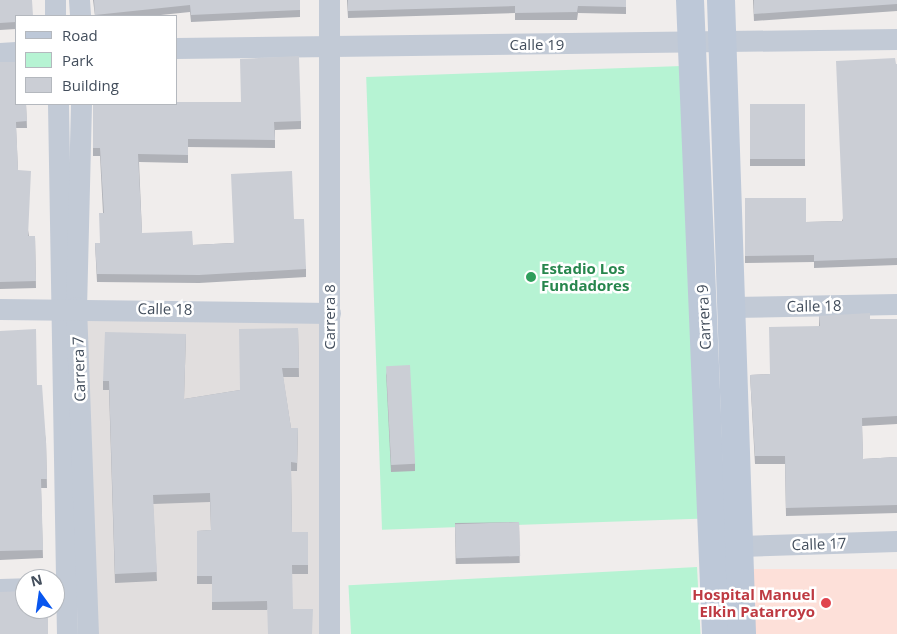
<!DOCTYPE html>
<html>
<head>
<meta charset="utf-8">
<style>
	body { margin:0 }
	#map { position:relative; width:897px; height:634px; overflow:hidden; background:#f0edec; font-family:"Open Sans",sans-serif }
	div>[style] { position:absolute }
	.education>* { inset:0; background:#e1dede; transform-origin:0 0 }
	.medical>* { inset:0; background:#fde0d9; transform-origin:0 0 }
	.green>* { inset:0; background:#b6f3d3; transform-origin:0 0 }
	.street>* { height:21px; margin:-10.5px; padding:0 10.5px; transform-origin:10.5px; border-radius:10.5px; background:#c2cad6 }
	.secondary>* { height:28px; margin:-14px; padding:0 14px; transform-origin:14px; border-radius:14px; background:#bdc8d8 }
	.wall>* { inset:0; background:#afb1b7; transform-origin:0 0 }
	.building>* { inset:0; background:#cbced5; transform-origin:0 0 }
	.dots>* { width:14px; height:14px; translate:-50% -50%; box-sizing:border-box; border:2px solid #fff; border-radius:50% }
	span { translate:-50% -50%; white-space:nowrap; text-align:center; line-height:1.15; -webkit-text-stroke:5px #fff; paint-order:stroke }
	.street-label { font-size:15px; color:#434e5c }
	.leisure-label { font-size:15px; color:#27864d; font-weight:700 }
	.left { translate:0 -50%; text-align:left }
	.health-label { font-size:15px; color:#be3a42; font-weight:700 }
	.right { translate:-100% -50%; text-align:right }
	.legend { position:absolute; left:15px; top:15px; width:162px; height:90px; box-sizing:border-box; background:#fff; border:1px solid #b4b8be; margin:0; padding:6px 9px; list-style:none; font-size:15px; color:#434e5c }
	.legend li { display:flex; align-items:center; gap:10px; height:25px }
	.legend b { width:25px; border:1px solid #b4b8be }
	.north { position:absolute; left:15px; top:569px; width:50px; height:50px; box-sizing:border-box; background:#fff; border:1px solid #b4b8be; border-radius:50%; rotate:346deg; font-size:14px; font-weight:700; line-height:20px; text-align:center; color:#434e5c }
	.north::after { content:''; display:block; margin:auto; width:18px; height:22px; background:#0856ef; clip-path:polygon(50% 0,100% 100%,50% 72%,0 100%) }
</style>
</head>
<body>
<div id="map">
	<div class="education">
		<div style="left:331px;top:309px;width:325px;height:246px;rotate:90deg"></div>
	</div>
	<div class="medical">
		<div style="left:897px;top:569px;width:65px;height:143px;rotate:90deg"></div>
	</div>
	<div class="green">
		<div style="left:682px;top:66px;width:453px;height:316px;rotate:88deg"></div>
		<div style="left:697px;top:567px;width:67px;height:349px;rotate:87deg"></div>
	</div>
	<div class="street">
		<div style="left:55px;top:0;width:16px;rotate:90deg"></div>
		<div style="left:79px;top:0;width:16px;rotate:86deg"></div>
		<div style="left:176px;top:48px;width:721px;rotate:-0.72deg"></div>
		<div style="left:0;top:53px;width:16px;rotate:-4deg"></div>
		<div style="left:58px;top:104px;width:530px;rotate:89.03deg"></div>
		<div style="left:81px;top:104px;width:203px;rotate:91.4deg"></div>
		<div style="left:76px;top:307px;width:327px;rotate:87.9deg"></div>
		<div style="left:731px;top:307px;width:166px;rotate:-1deg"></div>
		<div style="left:0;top:309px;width:330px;rotate:0.7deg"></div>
		<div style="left:741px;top:546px;width:156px;rotate:-1.8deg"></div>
		<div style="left:0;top:589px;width:25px;rotate:-2deg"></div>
		<div style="left:329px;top:634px;width:634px;rotate:-90deg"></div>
	</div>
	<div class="secondary">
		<div style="left:690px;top:0;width:635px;rotate:87.65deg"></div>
		<div style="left:721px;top:0;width:634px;rotate:88.1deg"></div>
	</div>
	<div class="wall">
		<div style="clip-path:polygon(0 0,16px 16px,16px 29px,0 30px)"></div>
		<div style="clip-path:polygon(93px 0,300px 0,300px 17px,191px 22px,190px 12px,151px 16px,95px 16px)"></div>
		<div style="clip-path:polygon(347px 0,626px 0,626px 14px,578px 13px,577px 20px,515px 20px,515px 13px,348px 18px)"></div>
		<div style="clip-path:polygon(753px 0,897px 0,897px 11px,754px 21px)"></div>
		<div style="clip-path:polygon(0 62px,26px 104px,27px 128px,16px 128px,18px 170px,29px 236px,35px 236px,36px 288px,0 289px)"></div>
		<div style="clip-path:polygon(896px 64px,897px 64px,897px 265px,814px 268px,814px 262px,745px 263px,745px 198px,806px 222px,842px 221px)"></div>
		<div style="clip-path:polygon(177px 102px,301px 121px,301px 129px,275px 130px,275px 148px,188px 147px,188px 163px,139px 162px,142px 233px,193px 245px,233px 243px,294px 219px,306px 269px,306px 277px,199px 283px,97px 282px,95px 243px,100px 243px,103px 213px,100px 156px,93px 156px,93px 104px)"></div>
		<div style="left:805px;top:104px;width:62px;height:55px;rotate:90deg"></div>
		<div style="clip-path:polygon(819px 316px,870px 319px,897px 319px,897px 424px,862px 426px,863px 459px,897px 457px,897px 513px,786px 516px,785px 464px,755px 464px,750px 375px,770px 374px,819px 326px)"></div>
		<div style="clip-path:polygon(298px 328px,299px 377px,283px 377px,291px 428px,298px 428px,297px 471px,291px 471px,292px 532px,308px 532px,308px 574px,292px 574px,267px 610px,212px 610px,212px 584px,197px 584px,197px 531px,211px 530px,210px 502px,153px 504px,157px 581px,115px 583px,109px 390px,103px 390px,103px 381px,186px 334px,184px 399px,240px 390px)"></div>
		<div style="clip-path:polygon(0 331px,37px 385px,46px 441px,47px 488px,41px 488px,43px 558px,0 560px)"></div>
		<div style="clip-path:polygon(386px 372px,415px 464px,415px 471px,391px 472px)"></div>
		<div style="left:519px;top:522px;width:41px;height:64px;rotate:89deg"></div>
	</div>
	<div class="building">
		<div style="clip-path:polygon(0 0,32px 0,33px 16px,16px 16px,16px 22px,0 23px)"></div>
		<div style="clip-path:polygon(94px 0,300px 0,300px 10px,191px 15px,190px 5px,95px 15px)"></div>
		<div style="clip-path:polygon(348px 0,626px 0,626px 7px,578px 6px,577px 12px,515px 13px,515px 6px,348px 11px)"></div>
		<div style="clip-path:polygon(754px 0,897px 0,897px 4px,754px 14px)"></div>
		<div style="clip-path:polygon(176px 56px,177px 56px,177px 102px,241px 102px,240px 59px,299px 56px,301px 121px,274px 122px,275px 140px,188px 139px,188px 155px,138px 154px,142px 233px,192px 231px,193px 245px,234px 243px,231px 174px,292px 171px,294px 219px,304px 219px,306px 269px,199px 275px,97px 274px,95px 243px,100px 243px,99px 213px,104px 213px,100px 148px,93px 148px,93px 104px,176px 104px)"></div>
		<div style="clip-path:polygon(895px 58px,896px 64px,897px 64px,897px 258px,814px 261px,814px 255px,745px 256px,745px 198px,806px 198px,806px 222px,843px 221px,836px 61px)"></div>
		<div style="clip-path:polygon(0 62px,16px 62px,16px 104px,26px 104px,27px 121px,16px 122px,18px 170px,31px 171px,28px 236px,35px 236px,36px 281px,0 282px)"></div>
		<div style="left:805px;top:104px;width:55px;height:55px;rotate:90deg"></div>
		<div style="clip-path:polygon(870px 313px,870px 319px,897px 319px,897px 416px,862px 418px,863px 459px,897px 457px,897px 505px,786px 508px,785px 456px,755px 456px,750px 375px,770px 374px,769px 327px,820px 326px,819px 316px)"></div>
		<div style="clip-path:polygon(298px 328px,299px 368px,282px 368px,291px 428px,298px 428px,297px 463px,291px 462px,292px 532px,308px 532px,308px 565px,292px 565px,293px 609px,313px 609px,312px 634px,268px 634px,267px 601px,212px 602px,212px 576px,197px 576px,197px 531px,211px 530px,210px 493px,153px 495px,157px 572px,115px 574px,109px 381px,103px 381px,105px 332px,186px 334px,184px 399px,240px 390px,239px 329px)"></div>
		<div style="clip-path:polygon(36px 329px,37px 385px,42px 385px,46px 441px,47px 479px,41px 479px,43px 550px,0 551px,0 331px)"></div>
		<div style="left:410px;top:365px;width:99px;height:24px;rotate:87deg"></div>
		<div style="left:519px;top:522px;width:34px;height:64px;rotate:88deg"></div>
		<div style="clip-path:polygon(25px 591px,25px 609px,48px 609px,48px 634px,0 634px,0 592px)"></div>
	</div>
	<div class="dots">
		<div style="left:531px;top:277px;background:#2e9e5b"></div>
		<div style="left:826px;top:603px;background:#e0444e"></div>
	</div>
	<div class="street-label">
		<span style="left:537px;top:45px">Calle 19</span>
		<span style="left:814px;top:306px;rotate:-1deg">Calle 18</span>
		<span style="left:165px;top:309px;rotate:1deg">Calle 18</span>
		<span style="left:330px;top:317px;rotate:-90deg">Carrera 8</span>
		<span style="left:704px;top:317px;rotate:-93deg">Carrera 9</span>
		<span style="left:79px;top:369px;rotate:-92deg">Carrera 7</span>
		<span style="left:819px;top:544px;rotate:-2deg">Calle 17</span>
	</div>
	<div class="leisure-label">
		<span class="left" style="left:541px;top:277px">Estadio Los<br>Fundadores</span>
	</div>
	<div class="health-label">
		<span class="right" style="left:815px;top:603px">Hospital Manuel<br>Elkin Patarroyo</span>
	</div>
	<ul class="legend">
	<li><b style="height:6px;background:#bdc8d8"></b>Road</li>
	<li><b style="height:14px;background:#b6f3d3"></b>Park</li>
	<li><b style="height:14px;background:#cbced5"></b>Building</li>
	</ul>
	<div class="north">N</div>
</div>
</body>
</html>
